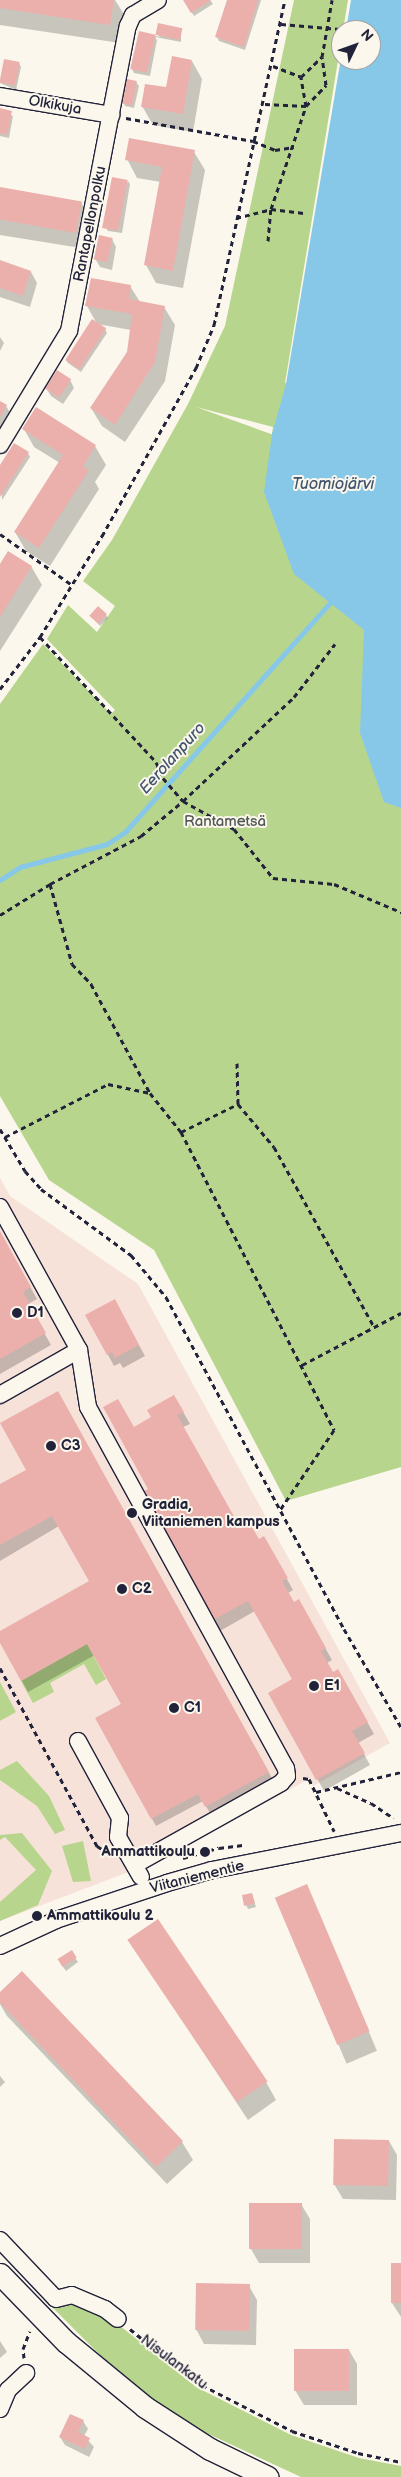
<!DOCTYPE html>
<html>
<head>
<meta charset="utf-8">
<style>
	body { margin:0 }
	#map { position:relative; width:401px; height:2477px; overflow:hidden; background:#fbf7ec; font-family:"Balsamiq Sans",sans-serif }
	div>[style] { position:absolute }
	.built>* { inset:0; background:#f6e2d9 }
	.green>* { inset:0; background:#b7d58d }
	.water>* { inset:0; background:#87c8e8 }
	.shadow>* { inset:0; background:#0003; transform-origin:0 0 }
	.stream>* { height:5px; margin:-2.5px; padding:0 2.5px; transform-origin:2.5px; border-radius:2.5px; background:#87c8e8 }
	.building>* { inset:0; background:#ebb0ac; transform-origin:0 0 }
	.path>* { height:3px; margin-top:-1.5px; transform-origin:0; background:repeating-linear-gradient(90deg,#22223b 0 5px,transparent 0 9px) }
	.roads { filter:drop-shadow(1px 0 #22223b) drop-shadow(-1px 0 #22223b) drop-shadow(0 1px #22223b) drop-shadow(0 -1px #22223b) }
	.minor>* { height:16px; margin:-8px; padding:0 8px; transform-origin:8px; border-radius:8px; background:#fbf7ec }
	.major>* { height:21px; margin:-10.5px; padding:0 10.5px; transform-origin:10.5px; border-radius:10.5px; background:#fbf7ec }
	.dots>* { width:14px; height:14px; translate:-50% -50%; box-sizing:border-box; border:2px solid #fbf7ec; border-radius:50% }
	span { translate:-50% -50%; white-space:nowrap; text-align:center; line-height:1.15; -webkit-text-stroke:4px #fbf7ec; paint-order:stroke }
	.street-label { font-size:15px; color:#22223b }
	.park-label { font-size:15px; color:#4f5854 }
	.poi-label { font-size:15px; color:#22223b; font-weight:700 }
	.left { translate:0 -50%; text-align:left }
	.right { translate:-100% -50%; text-align:right }
	.water-label { font-size:16px; color:#40546f; font-style:italic }
	.north { position:absolute; left:331px; top:20px; width:50px; height:50px; box-sizing:border-box; background:#fbf7ec; border:1px solid #a4a2a5; border-radius:50%; rotate:48deg; font-size:14px; font-weight:700; line-height:20px; text-align:center; color:#22223b }
	.north::after { content:''; display:block; margin:auto; width:18px; height:22px; background:#22223b; clip-path:polygon(50% 0,100% 100%,50% 72%,0 100%) }
</style>
</head>
<body>
<div id="map">
	<div class="built">
		<div style="clip-path:polygon(0 1178px,10px 1196px,138px 1284px,390px 1743px,313px 1786px,309px 1779px,152px 1863px,0 1921px)"></div>
	</div>
	<div class="green">
		<div style="clip-path:polygon(evenodd,294px 0,348px 0,285px 383px,401px 363px,401px 1467px,286px 1501px,154px 1250px,49px 1180px,0 1096px,0 704px,43px 644px,111px 714px,115px 710px,47px 639px,68px 605px,97px 632px,115px 606px,83px 581px,112px 540px,188px 404px,225px 326px,294px 0,196px 407px,273px 427px,272px 434px,271px 434px,196px 407px)"></div>
		<div style="clip-path:polygon(87px 1644px,106px 1679px,96px 1685px,84px 1664px,50px 1683px,54px 1692px,33px 1703px,21px 1681px)"></div>
		<div style="clip-path:polygon(0 1682px,16px 1712px,0 1721px)"></div>
		<div style="clip-path:polygon(17px 1761px,49px 1796px,65px 1830px,55px 1834px,37px 1806px,0 1780px,0 1770px)"></div>
		<div style="clip-path:polygon(22px 1833px,52px 1871px,38px 1905px,0 1921px,0 1902px,36px 1870px,5px 1837px,0 1840px,0 1835px)"></div>
		<div style="clip-path:polygon(83px 1841px,91px 1881px,73px 1882px,62px 1846px)"></div>
		<div style="clip-path:polygon(73px 2299px,104px 2313px,196px 2387px,291px 2435px,359px 2458px,401px 2466px,401px 2477px,301px 2477px,204px 2432px,159px 2405px,108px 2363px,53px 2308px,58px 2302px)"></div>
	</div>
	<div class="water">
		<div style="clip-path:polygon(351px 0,401px 0,401px 808px,384px 802px,360px 733px,364px 630px,294px 574px,264px 492px,272px 434px,286px 384px,341px 58px,371px 60px,371px 30px,346px 30px)"></div>
	</div>
	<div class="shadow">
		<div style="clip-path:polygon(0 0,115px 0,125px 16px,120px 43px,0 25px)"></div>
		<div style="clip-path:polygon(184px 0,210px 0,213px 4px,194px 16px)"></div>
		<div style="clip-path:polygon(228px 0,261px 0,245px 50px,219px 41px,217px 37px)"></div>
		<div style="clip-path:polygon(181px 29px,181px 42px,155px 37px,157px 40px,150px 76px,134px 73px,132px 69px,140px 32px,160px 37px,157px 34px)"></div>
		<div style="clip-path:polygon(5px 60px,19px 63px,21px 67px,16px 90px,0 83px)"></div>
		<div style="clip-path:polygon(192px 61px,202px 79px,193px 132px,153px 125px,142px 106px,167px 89px)"></div>
		<div style="clip-path:polygon(136px 82px,139px 86px,134px 108px,125px 106px,123px 102px)"></div>
		<div style="clip-path:polygon(0 110px,13px 116px,9px 138px,0 136px)"></div>
		<div style="clip-path:polygon(194px 152px,205px 170px,183px 288px,156px 283px,146px 265px,161px 182px,137px 178px,127px 159px)"></div>
		<div style="clip-path:polygon(128px 181px,130px 184px,122px 233px,108px 231px,106px 228px)"></div>
		<div style="clip-path:polygon(0 189px,81px 202px,91px 221px,87px 249px,0 235px)"></div>
		<div style="clip-path:polygon(112px 239px,116px 247px,112px 270px,100px 267px,96px 260px)"></div>
		<div style="clip-path:polygon(0 262px,31px 272px,37px 283px,30px 307px,0 297px)"></div>
		<div style="clip-path:polygon(130px 286px,140px 302px,164px 307px,175px 325px,165px 381px,125px 442px,102px 426px,91px 408px,128px 352px,131px 330px,97px 324px,87px 306px)"></div>
		<div style="clip-path:polygon(105px 329px,107px 333px,81px 372px,68px 363px,66px 360px)"></div>
		<div style="clip-path:polygon(0 337px,4px 343px,0 351px)"></div>
		<div style="clip-path:polygon(70px 380px,74px 388px,63px 404px,51px 396px,46px 388px)"></div>
		<div style="clip-path:polygon(0 402px,6px 406px,17px 424px,0 447px)"></div>
		<div style="clip-path:polygon(37px 409px,95px 446px,106px 465px,95px 482px,99px 489px,50px 566px,26px 551px,15px 532px,60px 463px,34px 447px,24px 429px)"></div>
		<div style="clip-path:polygon(28px 453px,30px 457px,2px 500px,0 467px)"></div>
		<div style="clip-path:polygon(31px 566px,42px 585px,0 651px,0 567px)"></div>
		<div style="clip-path:polygon(90px 615px,106px 615px,108px 618px,100px 626px)"></div>
		<div style="clip-path:polygon(0 1233px,37px 1299px,28px 1304px,51px 1345px,0 1374px)"></div>
		<div style="clip-path:polygon(121px 1312px,145px 1356px,123px 1368px,120px 1363px,114px 1366px,87px 1316px)"></div>
		<div style="clip-path:polygon(58px 1393px,273px 1780px,211px 1815px,203px 1801px,156px 1826px,97px 1719px,122px 1705px,95px 1655px,28px 1692px,0 1640px,0 1632px,91px 1582px,59px 1526px,0 1561px,0 1486px,28px 1470px)"></div>
		<div style="clip-path:polygon(174px 1396px,190px 1424px,183px 1427px,239px 1529px,258px 1541px,264px 1538px,293px 1590px,288px 1593px,294px 1604px,299px 1601px,332px 1660px,327px 1663px,332px 1673px,338px 1670px,374px 1734px,358px 1743px,370px 1765px,324px 1791px,269px 1693px,293px 1680px,255px 1611px,220px 1631px,143px 1493px,150px 1489px,133px 1429px,153px 1418px)"></div>
		<div style="left:307px;top:1886px;width:179px;height:33px;rotate:67deg"></div>
		<div style="clip-path:polygon(252px 1895px,256px 1907px,248px 1909px,246px 1905px)"></div>
		<div style="clip-path:polygon(129px 1940px,266px 2082px,276px 2100px,248px 2120px)"></div>
		<div style="clip-path:polygon(71px 1952px,78px 1962px,66px 1971px,61px 1964px)"></div>
		<div style="clip-path:polygon(0 1994px,182px 2142px,193px 2160px,167px 2184px,7px 2016px,0 2004px)"></div>
		<div style="clip-path:polygon(0 2076px,5px 2082px,0 2087px)"></div>
		<div style="clip-path:polygon(389px 2141px,397px 2155px,396px 2200px,343px 2199px,334px 2184px)"></div>
		<div style="clip-path:polygon(301px 2204px,310px 2219px,310px 2263px,259px 2263px,251px 2249px)"></div>
		<div style="clip-path:polygon(401px 2265px,401px 2317px,392px 2303px)"></div>
		<div style="clip-path:polygon(249px 2286px,257px 2300px,256px 2345px,204px 2344px,196px 2329px)"></div>
		<div style="clip-path:polygon(0 2341px,7px 2352px,0 2358px)"></div>
		<div style="clip-path:polygon(349px 2350px,357px 2364px,357px 2405px,304px 2405px,295px 2390px)"></div>
		<div style="clip-path:polygon(83px 2421px,88px 2429px,84px 2436px,94px 2447px,89px 2457px,65px 2445px,60px 2437px)"></div>
	</div>
	<div class="stream">
		<div style="left:0;top:880px;width:24px;rotate:-33deg"></div>
		<div style="left:20px;top:867px;width:90px;rotate:-14.8deg"></div>
		<div style="left:107px;top:844px;width:22px;rotate:-34deg"></div>
		<div style="left:125px;top:832px;width:307px;rotate:-48.2deg"></div>
	</div>
	<div class="building">
		<div style="clip-path:polygon(0 0,114px 0,110px 25px,0 8px)"></div>
		<div style="clip-path:polygon(183px 0,211px 0,191px 13px)"></div>
		<div style="clip-path:polygon(227px 0,258px 0,244px 47px,215px 37px)"></div>
		<div style="left:158px;top:23px;width:25px;height:12px;rotate:12deg"></div>
		<div style="left:139px;top:31px;width:17px;height:39px;rotate:13deg"></div>
		<div style="clip-path:polygon(172px 56px,192px 60px,183px 114px,141px 107px,145px 84px,166px 87px)"></div>
		<div style="left:4px;top:59px;width:16px;height:24px;rotate:11deg"></div>
		<div style="left:127px;top:79px;width:10px;height:25px;rotate:11deg"></div>
		<div style="clip-path:polygon(0 108px,12px 111px,7px 135px,0 133px)"></div>
		<div style="clip-path:polygon(129px 138px,195px 150px,173px 271px,144px 265px,162px 167px,125px 160px)"></div>
		<div style="left:112px;top:177px;width:16px;height:52px;rotate:11deg"></div>
		<div style="left:0;top:187px;width:83px;height:32px;rotate:10deg"></div>
		<div style="left:99px;top:235px;width:14px;height:25px;rotate:12deg"></div>
		<div style="clip-path:polygon(0 260px,31px 271px,23px 296px,0 288px)"></div>
		<div style="clip-path:polygon(91px 278px,131px 285px,129px 299px,165px 306px,155px 362px,115px 425px,90px 408px,127px 352px,132px 314px,85px 306px)"></div>
		<div style="left:92px;top:319px;width:17px;height:49px;rotate:33deg"></div>
		<div style="left:57px;top:370px;width:17px;height:22px;rotate:33deg"></div>
		<div style="clip-path:polygon(0 401px,7px 405px,0 417px)"></div>
		<div style="clip-path:polygon(36px 407px,96px 445px,83px 466px,89px 470px,39px 548px,14px 532px,63px 455px,22px 429px)"></div>
		<div style="clip-path:polygon(14px 443px,29px 452px,0 497px,0 465px)"></div>
		<div style="clip-path:polygon(8px 551px,32px 566px,0 617px,0 564px)"></div>
		<div style="left:98px;top:606px;width:12px;height:13px;rotate:42deg"></div>
		<div style="clip-path:polygon(0 1231px,31px 1287px,23px 1292px,46px 1333px,0 1359px)"></div>
		<div style="clip-path:polygon(115px 1299px,139px 1345px,115px 1358px,112px 1352px,107px 1355px,85px 1315px)"></div>
		<div style="clip-path:polygon(58px 1391px,269px 1772px,205px 1807px,198px 1794px,151px 1819px,95px 1718px,121px 1704px,87px 1644px,21px 1681px,0 1643px,0 1631px,89px 1581px,52px 1516px,0 1545px,0 1484px,26px 1470px,0 1423px)"></div>
		<div style="clip-path:polygon(174px 1395px,184px 1412px,177px 1415px,240px 1527px,249px 1522px,259px 1539px,264px 1536px,288px 1578px,282px 1581px,294px 1602px,299px 1599px,326px 1648px,321px 1651px,333px 1672px,338px 1669px,368px 1722px,352px 1731px,365px 1753px,316px 1780px,268px 1693px,292px 1679px,248px 1601px,213px 1620px,142px 1492px,148px 1489px,103px 1407px,118px 1399px,134px 1427px,151px 1417px,147px 1410px)"></div>
		<div style="left:307px;top:1884px;width:160px;height:35px;rotate:67deg"></div>
		<div style="clip-path:polygon(252px 1893px,255px 1903px,244px 1906px,242px 1895px)"></div>
		<div style="left:158px;top:1919px;width:196px;height:37px;rotate:56deg"></div>
		<div style="left:72px;top:1950px;width:9px;height:17px;rotate:58deg"></div>
		<div style="clip-path:polygon(22px 1971px,183px 2141px,156px 2167px,0 2003px,0 1992px)"></div>
		<div style="left:334px;top:2139px;width:55px;height:46px;rotate:1deg"></div>
		<div style="left:249px;top:2203px;width:53px;height:46px"></div>
		<div style="left:391px;top:2263px;width:10px;height:40px"></div>
		<div style="left:196px;top:2283px;width:54px;height:47px;rotate:1deg"></div>
		<div style="left:294px;top:2349px;width:55px;height:42px"></div>
		<div style="clip-path:polygon(70px 2414px,84px 2420px,78px 2432px,90px 2438px,85px 2449px,59px 2437px)"></div>
	</div>
	<div class="path">
		<div style="left:281px;top:24px;width:59px;rotate:4.8deg"></div>
		<div style="left:273px;top:66px;width:30px;rotate:21deg"></div>
		<div style="left:265px;top:104px;width:41px;rotate:2.8deg"></div>
		<div style="left:306px;top:106px;width:29px;rotate:-46deg"></div>
		<div style="left:326px;top:85px;width:28px;rotate:-98deg"></div>
		<div style="left:126px;top:118px;width:129px;rotate:10.3deg"></div>
		<div style="left:253px;top:141px;width:24px;rotate:22deg"></div>
		<div style="left:275px;top:150px;width:19px;rotate:-9deg"></div>
		<div style="left:236px;top:218px;width:36px;rotate:-14deg"></div>
		<div style="left:271px;top:209px;width:35px;rotate:7deg"></div>
		<div style="left:268px;top:241px;width:32px;rotate:-85deg"></div>
		<div style="left:271px;top:209px;width:109px;rotate:-71.2deg"></div>
		<div style="left:306px;top:106px;width:29px;rotate:-100deg"></div>
		<div style="left:301px;top:77px;width:29px;rotate:-44deg"></div>
		<div style="left:322px;top:57px;width:58px;rotate:-80deg"></div>
		<div style="left:0;top:534px;width:87px;rotate:35.2deg"></div>
		<div style="left:40px;top:637px;width:171px;rotate:47.1deg"></div>
		<div style="left:156px;top:762px;width:17px;rotate:66deg"></div>
		<div style="left:163px;top:778px;width:30px;rotate:49deg"></div>
		<div style="left:183px;top:801px;width:58px;rotate:28.8deg"></div>
		<div style="left:234px;top:829px;width:63px;rotate:51.5deg"></div>
		<div style="left:273px;top:878px;width:61px;rotate:5.6deg"></div>
		<div style="left:334px;top:884px;width:73px;rotate:22.7deg"></div>
		<div style="left:0;top:689px;width:66px;rotate:-52.4deg"></div>
		<div style="left:40px;top:637px;width:119px;rotate:-58.5deg"></div>
		<div style="left:102px;top:536px;width:193px;rotate:-60.8deg"></div>
		<div style="left:196px;top:368px;width:47px;rotate:-67.3deg"></div>
		<div style="left:214px;top:325px;width:333px;rotate:-77.7deg"></div>
		<div style="left:50px;top:884px;width:83px;rotate:74.6deg"></div>
		<div style="left:72px;top:964px;width:28px;rotate:46deg"></div>
		<div style="left:91px;top:984px;width:124px;rotate:61.6deg"></div>
		<div style="left:150px;top:1093px;width:50px;rotate:51.5deg"></div>
		<div style="left:181px;top:1132px;width:335px;rotate:62.8deg"></div>
		<div style="left:334px;top:1430px;width:97px;rotate:124deg"></div>
		<div style="left:0;top:915px;width:59px;rotate:-31.8deg"></div>
		<div style="left:50px;top:884px;width:103px;rotate:-27.8deg"></div>
		<div style="left:141px;top:836px;width:55px;rotate:-39.8deg"></div>
		<div style="left:183px;top:801px;width:152px;rotate:-43.1deg"></div>
		<div style="left:294px;top:697px;width:67px;rotate:-52.3deg"></div>
		<div style="left:237px;top:1063px;width:41px;rotate:88.6deg"></div>
		<div style="left:238px;top:1104px;width:56px;rotate:50.1deg"></div>
		<div style="left:274px;top:1147px;width:206px;rotate:60.9deg"></div>
		<div style="left:0;top:1129px;width:49px;rotate:59.2deg"></div>
		<div style="left:25px;top:1171px;width:24px;rotate:48deg"></div>
		<div style="left:41px;top:1189px;width:112px;rotate:36.3deg"></div>
		<div style="left:131px;top:1255px;width:55px;rotate:50.2deg"></div>
		<div style="left:166px;top:1297px;width:377px;rotate:61.8deg"></div>
		<div style="left:344px;top:1629px;width:113px;rotate:59.8deg"></div>
		<div style="left:181px;top:1132px;width:64px;rotate:-26.2deg"></div>
		<div style="left:5px;top:1137px;width:116px;rotate:-27.2deg"></div>
		<div style="left:108px;top:1084px;width:43px;rotate:12.1deg"></div>
		<div style="left:302px;top:1365px;width:112px;rotate:-27.7deg"></div>
		<div style="left:0;top:1668px;width:203px;rotate:61.4deg"></div>
		<div style="left:97px;top:1846px;width:12px;rotate:31deg"></div>
		<div style="left:303px;top:1778px;width:6px;rotate:9deg"></div>
		<div style="left:309px;top:1779px;width:58px;rotate:64.3deg"></div>
		<div style="left:337px;top:1788px;width:37px;rotate:24deg"></div>
		<div style="left:371px;top:1803px;width:27px;rotate:34deg"></div>
		<div style="left:316px;top:1792px;width:87px;rotate:-13.2deg"></div>
		<div style="left:183px;top:1858px;width:37px;rotate:-16deg"></div>
		<div style="left:219px;top:1848px;width:26px;rotate:-7deg"></div>
		<div style="left:130px;top:2329px;width:82px;rotate:39.1deg"></div>
		<div style="left:194px;top:2381px;width:110px;rotate:27deg"></div>
		<div style="left:292px;top:2431px;width:70px;rotate:18.4deg"></div>
		<div style="left:358px;top:2453px;width:44px;rotate:11.8deg"></div>
		<div style="left:24px;top:2358px;width:9px;rotate:-96deg"></div>
		<div style="left:23px;top:2349px;width:19px;rotate:-69deg"></div>
	</div>
	<div class="roads">
		<div class="minor">
			<div style="left:0;top:96px;width:113px;rotate:9.7deg"></div>
			<div style="left:0;top:445px;width:133px;rotate:-58.8deg"></div>
			<div style="left:69px;top:331px;width:311px;rotate:-79.1deg"></div>
			<div style="left:128px;top:26px;width:12px;rotate:-66deg"></div>
			<div style="left:133px;top:15px;width:29px;rotate:-31deg"></div>
			<div style="left:0;top:1207px;width:163px;rotate:61.1deg"></div>
			<div style="left:79px;top:1350px;width:58px;rotate:81deg"></div>
			<div style="left:88px;top:1407px;width:412px;rotate:61.3deg"></div>
			<div style="left:286px;top:1768px;width:8px;rotate:83deg"></div>
			<div style="left:287px;top:1776px;width:9px;rotate:131deg"></div>
			<div style="left:281px;top:1783px;width:168px;rotate:150.8deg"></div>
			<div style="left:0;top:1395px;width:91px;rotate:-29.7deg"></div>
			<div style="left:78px;top:1741px;width:88px;rotate:61.4deg"></div>
			<div style="left:120px;top:1818px;width:19px;rotate:96deg"></div>
			<div style="left:118px;top:1837px;width:46px;rotate:60.1deg"></div>
			<div style="left:0;top:1946px;width:62px;rotate:-24.9deg"></div>
			<div style="left:56px;top:1920px;width:117px;rotate:-18.4deg"></div>
			<div style="left:167px;top:1883px;width:47px;rotate:-16.1deg"></div>
			<div style="left:212px;top:1870px;width:193px;rotate:-11.1deg"></div>
			<div style="left:0;top:2240px;width:81px;rotate:46.5deg"></div>
			<div style="left:56px;top:2299px;width:16px;rotate:-14deg"></div>
			<div style="left:72px;top:2295px;width:36px;rotate:23deg"></div>
			<div style="left:105px;top:2309px;width:16px;rotate:38deg"></div>
			<div style="left:0;top:2409px;width:21px;rotate:-67deg"></div>
			<div style="left:8px;top:2390px;width:25px;rotate:-43deg"></div>
		</div>
		<div class="major">
			<div style="left:0;top:2274px;width:95px;rotate:45.9deg"></div>
			<div style="left:66px;top:2342px;width:102px;rotate:39.4deg"></div>
			<div style="left:145px;top:2407px;width:77px;rotate:32.9deg"></div>
			<div style="left:210px;top:2449px;width:64px;rotate:25.8deg"></div>
		</div>
	</div>
	<div class="dots">
		<div style="left:17px;top:1313px;background:#22223b"></div>
		<div style="left:51px;top:1446px;background:#22223b"></div>
		<div style="left:132px;top:1513px;background:#22223b"></div>
		<div style="left:122px;top:1589px;background:#22223b"></div>
		<div style="left:314px;top:1686px;background:#22223b"></div>
		<div style="left:174px;top:1708px;background:#22223b"></div>
		<div style="left:205px;top:1852px;background:#22223b"></div>
		<div style="left:37px;top:1916px;background:#22223b"></div>
	</div>
	<div class="street-label">
		<span style="left:55px;top:105px;rotate:10deg">Olkikuja</span>
		<span style="left:90px;top:224px;rotate:-79deg">Rantapellonpolku</span>
		<span style="left:197px;top:1877px;rotate:-14deg">Viitaniementie</span>
		<span style="left:174px;top:2362px;rotate:37deg">Nisulankatu</span>
	</div>
	<div class="park-label">
		<span style="left:225px;top:822px">Rantametsä</span>
	</div>
	<div class="poi-label">
		<span class="left" style="left:27px;top:1313px">D1</span>
		<span class="left" style="left:61px;top:1446px">C3</span>
		<span class="left" style="left:142px;top:1513px">Gradia,<br>Viitaniemen kampus</span>
		<span class="left" style="left:132px;top:1589px">C2</span>
		<span class="left" style="left:324px;top:1686px">E1</span>
		<span class="left" style="left:184px;top:1708px">C1</span>
		<span class="right" style="left:195px;top:1852px">Ammattikoulu</span>
		<span class="left" style="left:47px;top:1916px">Ammattikoulu 2</span>
	</div>
	<div class="water-label">
		<span style="left:333px;top:485px">Tuomiojärvi</span>
		<span style="left:173px;top:759px;rotate:-48deg">Eerolanpuro</span>
	</div>
	<div class="north">N</div>
</div>
</body>
</html>
